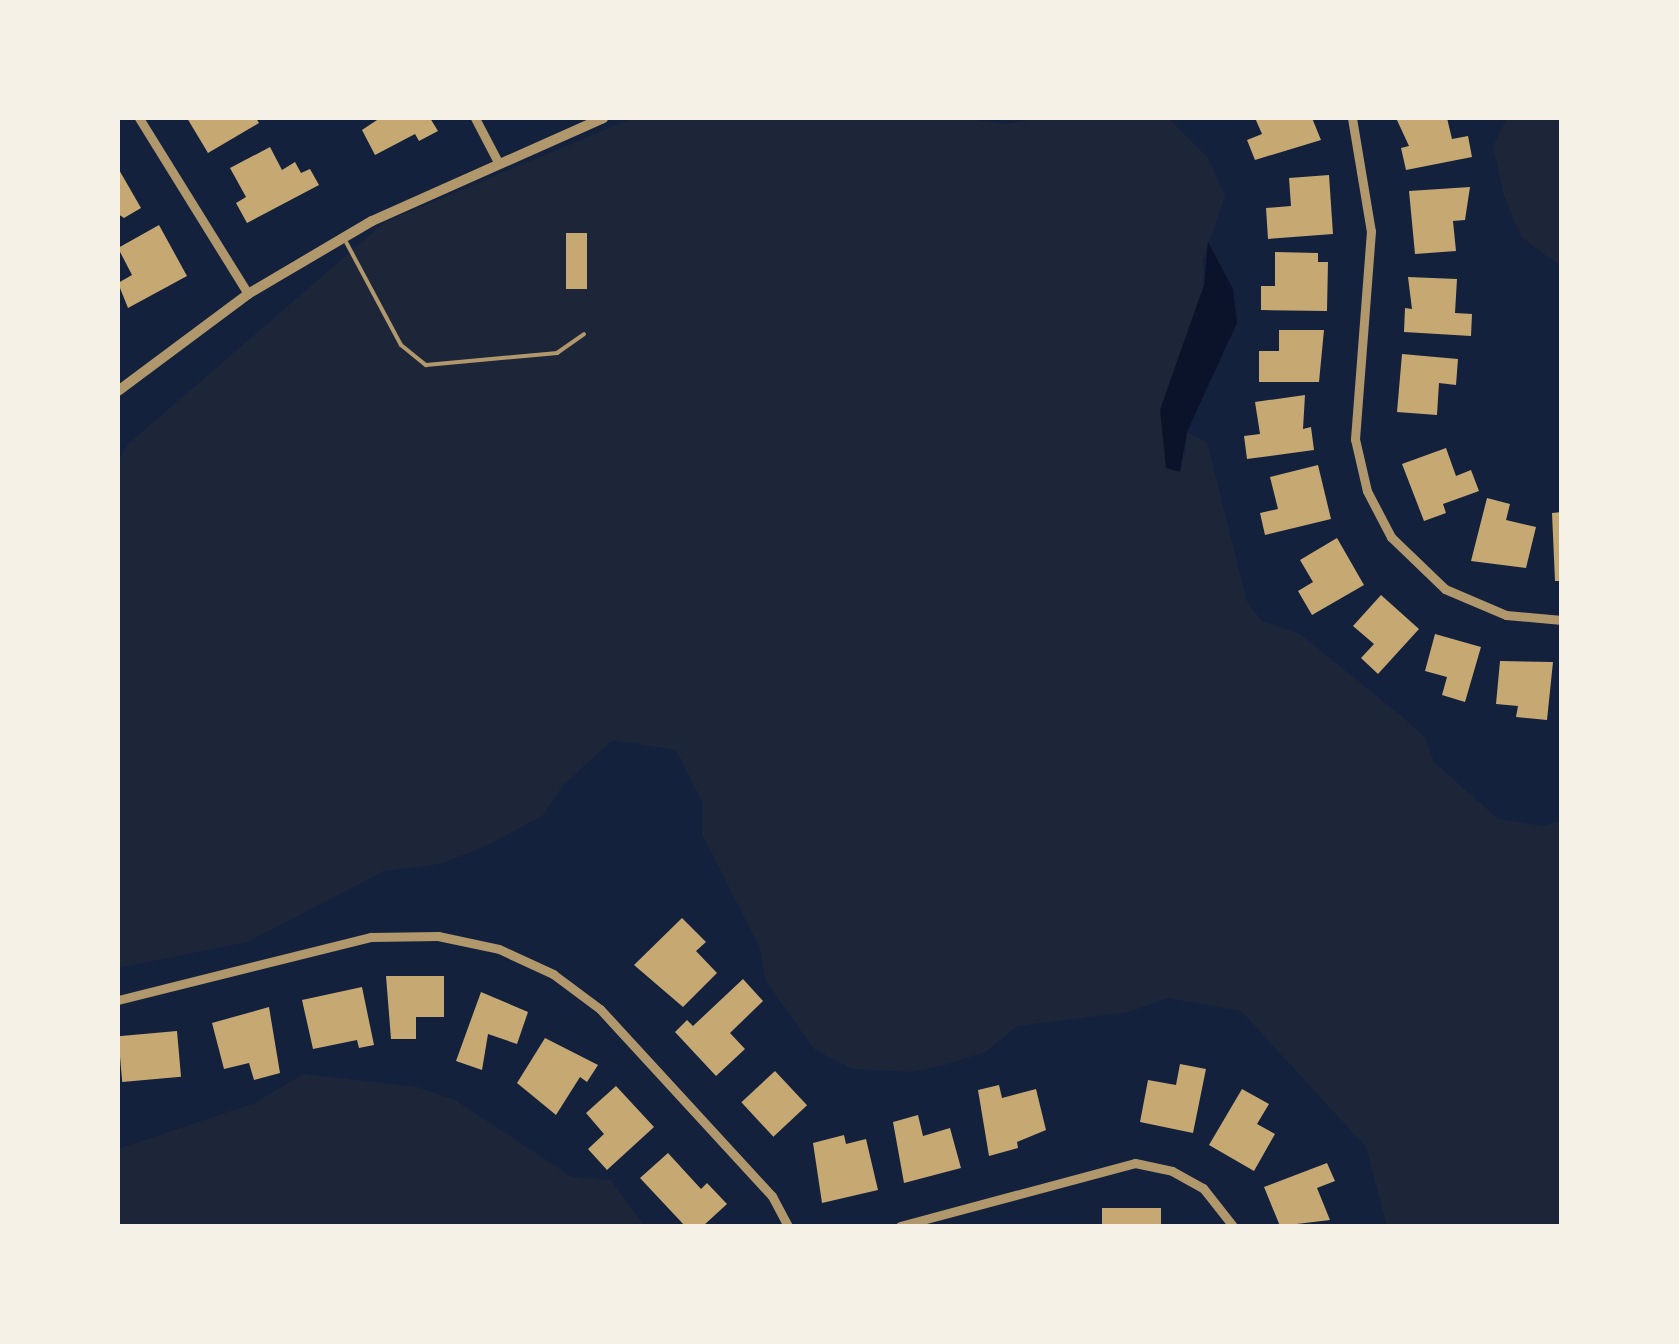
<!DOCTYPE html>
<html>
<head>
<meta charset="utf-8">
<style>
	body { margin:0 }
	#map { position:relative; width:1679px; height:1344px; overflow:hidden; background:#14213d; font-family:"Fira Sans Condensed",sans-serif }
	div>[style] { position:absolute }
	.green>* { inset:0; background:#1d2539 }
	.water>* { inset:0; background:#0b132b }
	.building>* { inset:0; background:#c6a872; transform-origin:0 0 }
	.service>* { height:4px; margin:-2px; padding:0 2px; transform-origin:2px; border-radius:2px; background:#b1986c }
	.minor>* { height:9px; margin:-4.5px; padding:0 4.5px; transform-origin:4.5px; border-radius:4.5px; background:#b1986c }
	.tertiary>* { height:10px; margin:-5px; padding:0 5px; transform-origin:5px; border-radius:5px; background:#b1986c }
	span { translate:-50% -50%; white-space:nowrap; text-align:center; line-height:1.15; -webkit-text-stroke:8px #f6f1e7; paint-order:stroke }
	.frame { position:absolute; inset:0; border:120px solid #f6f1e7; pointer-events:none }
</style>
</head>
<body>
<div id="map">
	<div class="green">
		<div style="clip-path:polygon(633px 118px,959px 118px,1008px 124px,1038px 118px,1168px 118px,1208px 158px,1225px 196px,1203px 260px,1204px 285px,1160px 410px,1185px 455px,1187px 432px,1207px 442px,1247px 602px,1262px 621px,1300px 634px,1399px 714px,1425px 737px,1434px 762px,1498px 819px,1543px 826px,1561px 821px,1561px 1226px,1387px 1226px,1366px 1147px,1241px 1011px,1167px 998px,1129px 1012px,1018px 1026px,985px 1052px,945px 1065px,910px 1072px,852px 1069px,814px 1049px,766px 981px,759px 946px,702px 834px,703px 804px,676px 750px,613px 740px,563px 785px,543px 815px,486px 846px,440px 864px,384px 871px,248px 942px,118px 968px,118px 461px,128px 444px,385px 222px)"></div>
		<div style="clip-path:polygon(1507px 118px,1561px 118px,1559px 265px,1521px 237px,1504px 196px,1493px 146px)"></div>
		<div style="clip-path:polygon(303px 1074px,417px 1087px,455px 1100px,572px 1177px,611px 1180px,644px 1226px,118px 1226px,118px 1149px,255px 1103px)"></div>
	</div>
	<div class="water">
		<div style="clip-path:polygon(1208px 242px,1233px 289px,1237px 323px,1187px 432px,1180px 472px,1166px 468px,1160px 410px,1204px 285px)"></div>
	</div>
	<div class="building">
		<div style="clip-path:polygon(187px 118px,256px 118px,259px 123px,208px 153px)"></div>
		<div style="clip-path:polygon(380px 118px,430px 118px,438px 131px,419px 141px,415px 134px,375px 155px,362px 130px)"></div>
		<div style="clip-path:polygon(1255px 118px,1312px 118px,1321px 140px,1255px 160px,1247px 140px,1262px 134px)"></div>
		<div style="clip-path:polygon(1396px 118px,1447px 118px,1452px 139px,1468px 136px,1472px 157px,1406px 170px,1401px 148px,1409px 146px)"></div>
		<div style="clip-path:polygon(270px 147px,282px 170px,295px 162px,301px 173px,310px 169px,319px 185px,247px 223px,236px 203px,246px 197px,230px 168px)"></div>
		<div style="clip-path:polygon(118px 168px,141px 208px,124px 218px,118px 214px)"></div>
		<div style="clip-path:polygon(1329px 175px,1333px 234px,1268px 239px,1266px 208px,1291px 206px,1289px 178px)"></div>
		<div style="clip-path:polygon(1470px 187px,1465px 220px,1453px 221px,1456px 251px,1415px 254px,1409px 191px)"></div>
		<div style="clip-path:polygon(159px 225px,187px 276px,128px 308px,118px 283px,132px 275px,118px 248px)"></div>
		<div style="left:566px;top:233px;width:21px;height:56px"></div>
		<div style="clip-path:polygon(1275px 252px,1318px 253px,1318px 262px,1328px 262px,1327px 311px,1261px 310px,1261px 286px,1275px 286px)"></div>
		<div style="clip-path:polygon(1408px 277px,1457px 279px,1455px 313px,1472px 314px,1471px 336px,1404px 332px,1405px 308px,1412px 309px)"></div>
		<div style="clip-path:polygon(1279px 330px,1324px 330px,1319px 382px,1259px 382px,1259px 351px,1279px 351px)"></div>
		<div style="clip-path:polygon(1402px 354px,1458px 359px,1456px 385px,1439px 383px,1437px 415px,1397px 412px)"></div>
		<div style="clip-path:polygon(1305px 395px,1303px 429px,1311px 427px,1314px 450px,1247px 459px,1244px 436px,1260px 434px,1255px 402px)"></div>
		<div style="clip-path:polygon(1446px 448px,1456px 476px,1471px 470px,1479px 491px,1443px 504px,1446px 513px,1424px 521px,1402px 464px)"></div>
		<div style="clip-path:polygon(1318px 465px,1331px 519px,1265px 535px,1260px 513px,1278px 509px,1270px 477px)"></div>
		<div style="clip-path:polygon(1487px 498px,1510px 504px,1506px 520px,1536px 527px,1526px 568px,1471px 561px)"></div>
		<div style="clip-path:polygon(1562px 512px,1562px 581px,1555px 581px,1552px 513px)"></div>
		<div style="clip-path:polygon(1337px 538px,1364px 585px,1312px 615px,1298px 591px,1313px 582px,1300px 560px)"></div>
		<div style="clip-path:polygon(1381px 595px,1419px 629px,1378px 674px,1361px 658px,1374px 644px,1353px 626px)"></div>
		<div style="clip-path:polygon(1435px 634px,1481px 647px,1465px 702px,1442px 695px,1447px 677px,1425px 671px)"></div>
		<div style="clip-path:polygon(1500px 661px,1553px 662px,1547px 720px,1516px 717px,1518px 706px,1496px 704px)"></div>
		<div style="clip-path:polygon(682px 918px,706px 942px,696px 951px,717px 973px,683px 1007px,634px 965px)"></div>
		<div style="clip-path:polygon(386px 976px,444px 976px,444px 1017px,416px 1017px,416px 1039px,391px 1039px)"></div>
		<div style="clip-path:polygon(743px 979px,763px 1001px,730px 1033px,745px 1049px,716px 1076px,675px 1032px,687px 1020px,693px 1026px)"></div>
		<div style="clip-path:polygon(362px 987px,374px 1045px,359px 1048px,357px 1040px,313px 1049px,302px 1000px)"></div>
		<div style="clip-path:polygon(481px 992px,528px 1012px,517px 1044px,488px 1034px,482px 1070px,456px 1061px)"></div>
		<div style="clip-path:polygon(269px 1007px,280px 1073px,254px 1080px,249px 1063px,224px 1069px,212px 1023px)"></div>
		<div style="left:177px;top:1031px;width:46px;height:59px;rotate:85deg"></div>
		<div style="clip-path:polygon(545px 1038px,598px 1065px,587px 1082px,580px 1077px,556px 1115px,517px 1083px)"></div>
		<div style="clip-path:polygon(1180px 1064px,1206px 1069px,1193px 1133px,1140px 1122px,1148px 1080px,1176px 1085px)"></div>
		<div style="left:775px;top:1071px;width:47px;height:46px;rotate:47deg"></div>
		<div style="clip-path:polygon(999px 1085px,1002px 1098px,1036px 1089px,1046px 1130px,1017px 1142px,1018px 1148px,989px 1156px,978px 1090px)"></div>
		<div style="clip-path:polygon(616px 1086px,654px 1127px,607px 1170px,588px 1149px,604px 1134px,586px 1113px)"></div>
		<div style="clip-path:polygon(1242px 1089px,1269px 1104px,1257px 1124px,1275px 1134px,1254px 1171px,1209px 1145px)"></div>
		<div style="clip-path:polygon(918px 1115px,923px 1136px,950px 1128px,961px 1168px,904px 1183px,893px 1122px)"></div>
		<div style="clip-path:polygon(844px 1135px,846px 1144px,866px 1139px,878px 1190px,822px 1203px,813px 1143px)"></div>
		<div style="clip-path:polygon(668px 1153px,701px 1189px,707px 1183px,727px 1204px,703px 1226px,685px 1226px,640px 1178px)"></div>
		<div style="clip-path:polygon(1327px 1163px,1335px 1181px,1317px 1188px,1330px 1220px,1280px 1226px,1264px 1187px)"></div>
		<div style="left:1161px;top:1208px;width:17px;height:59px;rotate:90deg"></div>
	</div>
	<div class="service">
		<div style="left:346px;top:242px;width:117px;rotate:61.9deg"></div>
		<div style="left:401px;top:345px;width:32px;rotate:39deg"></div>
		<div style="left:426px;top:365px;width:132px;rotate:-5.2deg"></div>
		<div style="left:557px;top:353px;width:33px;rotate:-35deg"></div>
	</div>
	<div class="minor">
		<div style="left:139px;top:118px;width:207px;rotate:58.2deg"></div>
		<div style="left:475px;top:118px;width:50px;rotate:62.4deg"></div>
		<div style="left:1352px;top:118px;width:115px;rotate:80.5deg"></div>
		<div style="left:1371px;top:231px;width:209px;rotate:94.4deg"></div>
		<div style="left:1355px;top:439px;width:53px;rotate:77deg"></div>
		<div style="left:1367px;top:491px;width:52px;rotate:62.4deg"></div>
		<div style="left:1391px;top:537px;width:75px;rotate:43.9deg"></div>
		<div style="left:1445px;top:589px;width:66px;rotate:23.1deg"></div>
		<div style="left:1506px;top:615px;width:56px;rotate:5.1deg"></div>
		<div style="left:118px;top:1000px;width:261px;rotate:-14deg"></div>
		<div style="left:371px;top:937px;width:67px;rotate:-0.9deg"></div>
		<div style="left:438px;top:936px;width:62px;rotate:12deg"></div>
		<div style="left:499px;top:949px;width:60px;rotate:24.8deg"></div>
		<div style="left:553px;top:974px;width:59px;rotate:36.7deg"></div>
		<div style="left:600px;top:1009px;width:254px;rotate:47.4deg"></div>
		<div style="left:772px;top:1196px;width:34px;rotate:62deg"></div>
		<div style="left:900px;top:1226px;width:243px;rotate:-15deg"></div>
		<div style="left:1135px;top:1163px;width:38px;rotate:12deg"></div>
		<div style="left:1172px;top:1171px;width:35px;rotate:29deg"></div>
		<div style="left:1203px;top:1188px;width:48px;rotate:51.7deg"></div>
	</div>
	<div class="tertiary">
		<div style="left:118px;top:391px;width:162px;rotate:-36.7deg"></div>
		<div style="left:248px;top:294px;width:144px;rotate:-30.5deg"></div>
		<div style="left:372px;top:221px;width:253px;rotate:-24deg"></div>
	</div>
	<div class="frame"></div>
</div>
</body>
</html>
